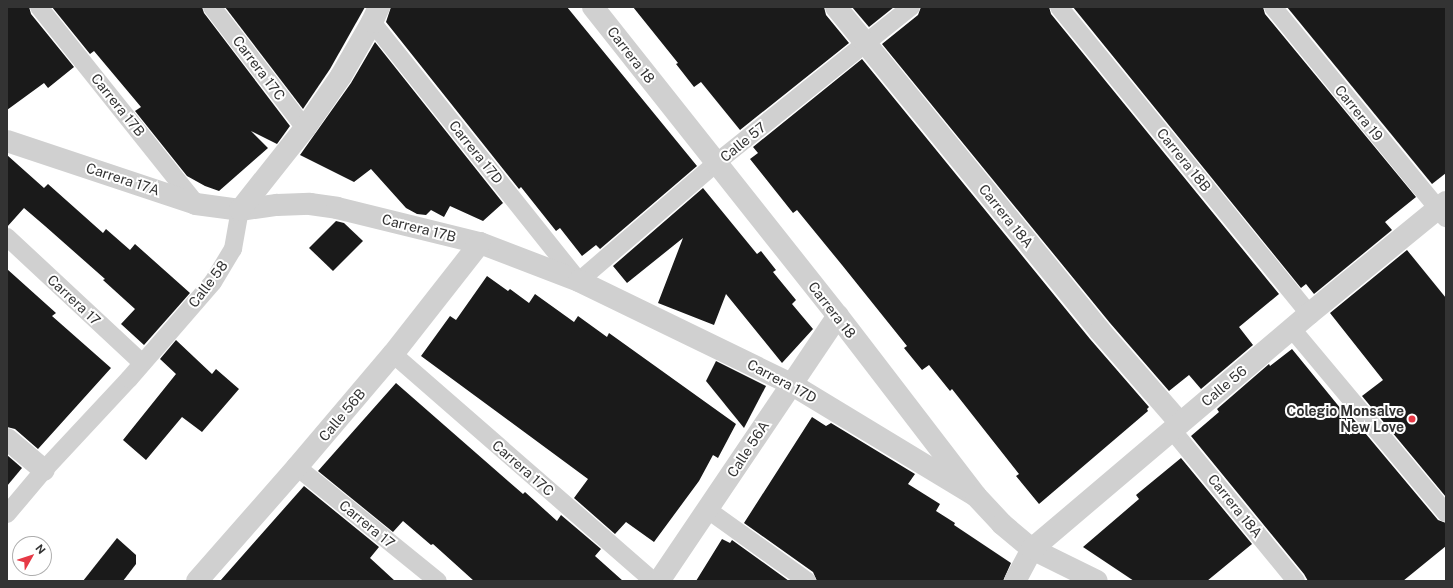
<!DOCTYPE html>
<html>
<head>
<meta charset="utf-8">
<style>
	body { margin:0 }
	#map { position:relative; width:1453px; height:588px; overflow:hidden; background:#fff; font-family:"Public Sans",sans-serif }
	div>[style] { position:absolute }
	.building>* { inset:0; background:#1a1a1a }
	.service>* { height:18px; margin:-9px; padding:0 9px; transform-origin:9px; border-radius:9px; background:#d0d0d0 }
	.minor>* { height:22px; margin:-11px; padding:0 11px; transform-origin:11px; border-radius:11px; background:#d0d0d0 }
	.tertiary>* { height:22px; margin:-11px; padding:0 11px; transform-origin:11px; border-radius:11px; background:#d0d0d0 }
	.dots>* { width:11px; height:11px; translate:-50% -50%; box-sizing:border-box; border:2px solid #fff; border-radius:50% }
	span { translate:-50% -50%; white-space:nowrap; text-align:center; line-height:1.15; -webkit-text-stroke:4px #fff; paint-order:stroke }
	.street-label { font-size:14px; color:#333 }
	.poi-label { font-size:14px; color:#333; font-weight:700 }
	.right { translate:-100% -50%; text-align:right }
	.frame { position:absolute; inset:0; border:8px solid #333; pointer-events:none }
	.north { position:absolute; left:12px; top:536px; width:40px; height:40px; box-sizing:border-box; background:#fff; border:1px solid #adadad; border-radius:50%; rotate:51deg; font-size:11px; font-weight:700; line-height:16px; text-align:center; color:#333 }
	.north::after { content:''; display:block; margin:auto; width:14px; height:18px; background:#e63946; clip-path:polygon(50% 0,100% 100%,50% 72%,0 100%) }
</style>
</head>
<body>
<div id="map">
	<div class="building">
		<div style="clip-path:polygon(7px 7px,29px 7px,31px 14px,74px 67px,48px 88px,44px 83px,7px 110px)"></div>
		<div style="clip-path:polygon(52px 7px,202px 7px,204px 13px,290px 126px,277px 144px,251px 131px,268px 148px,219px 191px,205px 186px,187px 176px,135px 111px,141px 107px,94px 51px,90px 54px)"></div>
		<div style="clip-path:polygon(225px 7px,365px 7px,330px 69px,303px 109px)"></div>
		<div style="clip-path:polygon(391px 7px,567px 7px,697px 166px,600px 249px,596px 245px,582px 256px,560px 228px,556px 231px,521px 187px,519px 189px,386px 22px)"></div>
		<div style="clip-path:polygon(633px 7px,824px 7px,826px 15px,849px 43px,740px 130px,701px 82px,694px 87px,676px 64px,678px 63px)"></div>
		<div style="clip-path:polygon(852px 7px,894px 7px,869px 27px)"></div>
		<div style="clip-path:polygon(921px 7px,1049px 7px,1051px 14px,1279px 294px,1239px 327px,1253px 345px,1201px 389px,1189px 375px,1169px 391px,1110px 323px,882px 44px,918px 15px)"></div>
		<div style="clip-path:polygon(1073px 7px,1263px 7px,1265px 14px,1416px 197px,1385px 222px,1392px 230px,1314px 294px,1306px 284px,1301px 288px)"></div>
		<div style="clip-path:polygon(1287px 7px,1446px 7px,1446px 173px,1432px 184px)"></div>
		<div style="clip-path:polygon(375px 42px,503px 203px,483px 221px,450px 206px,444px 217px,431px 210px,426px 215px,417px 214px,406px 208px,371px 169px,354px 182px,300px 155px,351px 83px)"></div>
		<div style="clip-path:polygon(862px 59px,1090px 339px,1149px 407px,1147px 409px,1148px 411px,1039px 504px,1016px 476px,1019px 474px,952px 389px,950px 391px,929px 365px,922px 370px,904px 348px,907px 346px,842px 265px,797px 210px,793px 213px,750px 159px,758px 153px,753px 147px)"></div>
		<div style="clip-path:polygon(7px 155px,44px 188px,48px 184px,103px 233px,106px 229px,130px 250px,135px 244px,190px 293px,144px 345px,121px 324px,135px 309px,103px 280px,105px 279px,45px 226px,24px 208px,7px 227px)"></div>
		<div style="clip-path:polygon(703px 188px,757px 254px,761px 251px,776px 270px,773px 272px,796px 300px,792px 304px,813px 329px,782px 363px,726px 294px,714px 325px,658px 303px,683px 238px,627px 283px,613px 266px)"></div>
		<div style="clip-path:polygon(336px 221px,344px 223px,363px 241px,333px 271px,309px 248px)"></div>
		<div style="clip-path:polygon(1407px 250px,1446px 298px,1446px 497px,1362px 396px,1383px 380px,1330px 313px)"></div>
		<div style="clip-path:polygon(7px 269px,56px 313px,52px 316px,111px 368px,38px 449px,15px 429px,7px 427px)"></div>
		<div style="clip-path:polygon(487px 276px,508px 291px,510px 289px,529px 303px,535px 294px,574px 322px,578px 316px,607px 337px,609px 333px,736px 424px,718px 458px,713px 455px,699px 481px,654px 542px,626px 522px,615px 534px,574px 498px,588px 479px,421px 356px,450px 316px,456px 320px)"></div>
		<div style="clip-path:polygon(176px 340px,212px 374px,216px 369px,239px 389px,202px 432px,182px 417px,146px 460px,123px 440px,176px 374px,160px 359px)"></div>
		<div style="clip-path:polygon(1292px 349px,1341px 409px,1343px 408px,1345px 409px,1438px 520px,1446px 523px,1446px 546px,1403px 581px,1308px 581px,1304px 574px,1191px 436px,1219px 412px,1217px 409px,1269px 364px,1270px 366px)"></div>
		<div style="clip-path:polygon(716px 361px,766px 386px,744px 428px,706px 381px)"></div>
		<div style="clip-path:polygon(396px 383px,523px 494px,525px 492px,557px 521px,561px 515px,601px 549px,595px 556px,623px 581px,474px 581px,433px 544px,431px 545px,403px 521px,393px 532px,318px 471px)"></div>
		<div style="clip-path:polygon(812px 417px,826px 426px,831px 423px,915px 474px,908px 484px,940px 504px,936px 511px,955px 523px,954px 525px,1011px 563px,1003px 581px,817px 581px,813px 572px,744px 523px)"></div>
		<div style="clip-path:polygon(7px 455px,22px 468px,7px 486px)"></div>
		<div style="clip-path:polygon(1181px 458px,1252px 544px,1207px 581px,1134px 581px,1083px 547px,1139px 499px,1136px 495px)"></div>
		<div style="clip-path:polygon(304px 486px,379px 547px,370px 558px,395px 581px,220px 581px)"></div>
		<div style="clip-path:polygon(117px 538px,136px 555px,136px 564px,123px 581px,83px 581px)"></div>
		<div style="clip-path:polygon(722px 539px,730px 543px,732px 540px,789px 581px,696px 581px)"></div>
	</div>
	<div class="service">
		<div style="left:39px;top:7px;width:252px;rotate:51.4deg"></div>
		<div style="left:212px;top:7px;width:153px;rotate:52.5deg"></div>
		<div style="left:1059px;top:7px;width:396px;rotate:50.8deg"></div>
		<div style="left:1273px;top:7px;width:273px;rotate:50.7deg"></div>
		<div style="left:372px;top:22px;width:332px;rotate:51.4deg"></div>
		<div style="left:579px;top:281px;width:181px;rotate:-40.7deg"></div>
		<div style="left:716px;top:163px;width:250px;rotate:-38.7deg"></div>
		<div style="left:7px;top:237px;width:185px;rotate:43deg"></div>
		<div style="left:1292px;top:329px;width:240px;rotate:50.1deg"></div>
		<div style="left:393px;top:354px;width:345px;rotate:41.1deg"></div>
		<div style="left:1172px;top:430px;width:195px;rotate:50.6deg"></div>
		<div style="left:297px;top:467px;width:181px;rotate:39deg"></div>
		<div style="left:708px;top:510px;width:122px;rotate:35.6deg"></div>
		<div style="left:7px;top:514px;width:57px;rotate:-49.9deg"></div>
		<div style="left:44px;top:470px;width:125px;rotate:-47deg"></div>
		<div style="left:129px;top:379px;width:128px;rotate:-49.1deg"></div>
		<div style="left:213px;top:282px;width:39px;rotate:-59deg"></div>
		<div style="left:233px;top:249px;width:40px;rotate:-80deg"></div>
	</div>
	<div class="minor">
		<div style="left:836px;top:7px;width:418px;rotate:50.8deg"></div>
		<div style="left:1100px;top:331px;width:122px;rotate:49deg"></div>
		<div style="left:7px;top:141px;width:199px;rotate:18.4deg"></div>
		<div style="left:196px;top:204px;width:44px;rotate:7.8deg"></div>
		<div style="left:240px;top:210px;width:37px;rotate:-8deg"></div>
		<div style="left:277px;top:205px;width:33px;rotate:-2deg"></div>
		<div style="left:310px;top:204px;width:27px;rotate:8deg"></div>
		<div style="left:337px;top:208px;width:147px;rotate:13.8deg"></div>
		<div style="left:480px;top:243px;width:106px;rotate:21deg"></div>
		<div style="left:579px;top:281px;width:236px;rotate:25.9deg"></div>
		<div style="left:791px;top:384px;width:216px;rotate:31.2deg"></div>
		<div style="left:240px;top:210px;width:105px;rotate:-51.6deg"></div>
		<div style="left:305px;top:128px;width:63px;rotate:-55.3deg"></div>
		<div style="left:341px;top:76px;width:62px;rotate:-60.1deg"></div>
		<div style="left:372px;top:22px;width:17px;rotate:-65deg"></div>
		<div style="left:7px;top:439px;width:48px;rotate:40deg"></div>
		<div style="left:197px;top:581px;width:152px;rotate:-48.7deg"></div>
		<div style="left:297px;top:467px;width:148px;rotate:-49.7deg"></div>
		<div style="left:393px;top:354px;width:141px;rotate:-51.9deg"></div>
		<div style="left:659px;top:581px;width:320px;rotate:-56deg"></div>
	</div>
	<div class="tertiary">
		<div style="left:593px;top:7px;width:394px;rotate:51.6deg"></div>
		<div style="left:838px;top:316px;width:227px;rotate:52.5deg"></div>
		<div style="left:976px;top:496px;width:38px;rotate:47deg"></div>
		<div style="left:1002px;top:524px;width:39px;rotate:40deg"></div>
		<div style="left:1032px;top:549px;width:72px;rotate:26.2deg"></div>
		<div style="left:1015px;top:581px;width:36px;rotate:-62deg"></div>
		<div style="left:1032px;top:549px;width:363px;rotate:-40.3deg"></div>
		<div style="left:1309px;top:314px;width:177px;rotate:-39.3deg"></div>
	</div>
	<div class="dots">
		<div style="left:1412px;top:419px;background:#e63946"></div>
	</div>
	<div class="street-label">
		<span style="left:631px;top:55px;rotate:52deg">Carrera 18</span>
		<span style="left:259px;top:68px;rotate:53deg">Carrera 17C</span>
		<span style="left:118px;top:105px;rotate:51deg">Carrera 17B</span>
		<span style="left:1359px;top:113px;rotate:51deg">Carrera 19</span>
		<span style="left:743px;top:142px;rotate:-39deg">Calle 57</span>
		<span style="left:476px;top:152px;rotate:51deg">Carrera 17D</span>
		<span style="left:1184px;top:160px;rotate:51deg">Carrera 18B</span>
		<span style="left:123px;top:179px;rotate:18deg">Carrera 17A</span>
		<span style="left:1006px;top:216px;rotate:51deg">Carrera 18A</span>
		<span style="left:419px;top:228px;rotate:14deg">Carrera 17B</span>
		<span style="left:208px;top:284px;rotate:-53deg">Calle 58</span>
		<span style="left:74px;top:300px;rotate:43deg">Carrera 17</span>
		<span style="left:832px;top:310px;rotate:52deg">Carrera 18</span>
		<span style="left:782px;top:381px;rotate:28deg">Carrera 17D</span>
		<span style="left:1224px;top:386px;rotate:-40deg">Calle 56</span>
		<span style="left:342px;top:415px;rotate:-50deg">Calle 56B</span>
		<span style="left:748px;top:449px;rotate:-57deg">Calle 56A</span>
		<span style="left:523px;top:468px;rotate:41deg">Carrera 17C</span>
		<span style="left:1235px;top:506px;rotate:51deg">Carrera 18A</span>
		<span style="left:367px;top:524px;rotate:39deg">Carrera 17</span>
	</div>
	<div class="poi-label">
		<span class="right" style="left:1404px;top:419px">Colegio Monsalve<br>New Love</span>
	</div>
	<div class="frame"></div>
	<div class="north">N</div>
</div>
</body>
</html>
